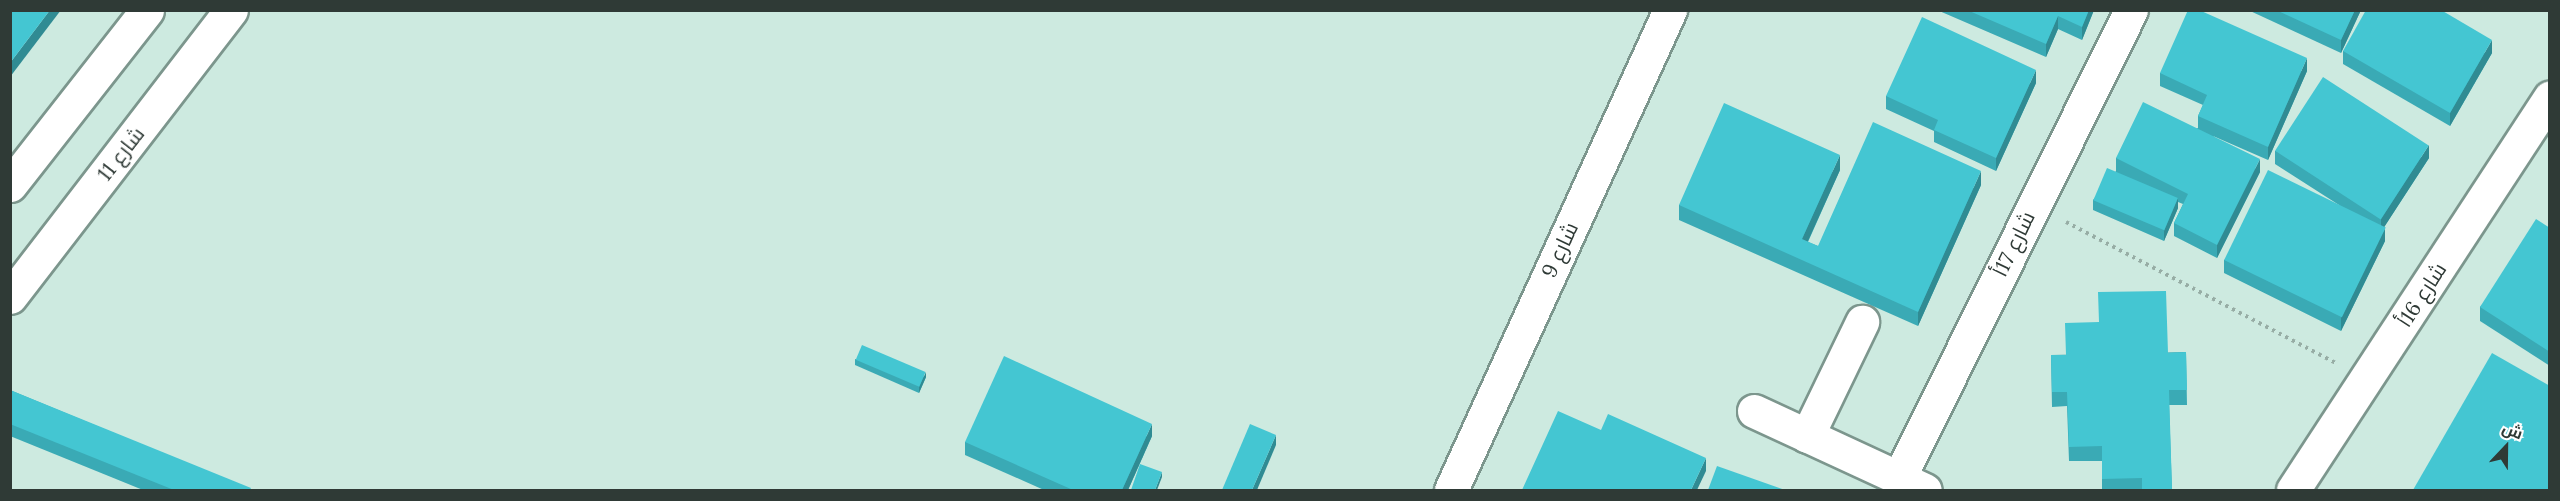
<!DOCTYPE html>
<html>
<head>
<meta charset="utf-8">
<style>
	body { margin:0 }
	#map { position:relative; width:2560px; height:501px; overflow:hidden; background:#cdeae0; font-family:Lora,Cairo,serif }
	div>[style] { position:absolute }
	.path>* { height:4px; margin-top:-2px; transform-origin:0; background:repeating-linear-gradient(90deg,#97ada5 0 3px,transparent 0 7.5px) }
	.roads { filter:drop-shadow(2px 0 #7c968d) drop-shadow(-2px 0 #7c968d) drop-shadow(0 2px #7c968d) drop-shadow(0 -2px #7c968d) }
	.minor>* { height:33px; margin:-16.5px; padding:0 16.5px; transform-origin:16.5px; border-radius:16.5px; background:#fff }
	.wall>* { inset:0; background:#3aaab5 }
	.shaded-wall>* { inset:0; background:#308b93 }
	.building>* { inset:0; background:#44c6d2; transform-origin:0 0 }
	span { translate:-50% -50%; white-space:nowrap; text-align:center; line-height:1.15; -webkit-text-stroke:4.5px #fff; paint-order:stroke }
	.street-label { font-size:21px; color:#2f3a36 }
	.frame { position:absolute; inset:0; border:12px solid #2f3a36; pointer-events:none }
	.north { position:absolute; left:2476px; top:417px; width:60px; height:60px; -webkit-text-stroke:4px #fff; paint-order:stroke; rotate:22deg; font-size:16px; font-weight:700; line-height:24px; text-align:center; color:#2f3a36 }
	.north::after { content:''; display:block; margin:auto; width:21px; height:27px; background:#2f3a36; clip-path:polygon(50% 0,100% 100%,50% 72%,0 100%) }
</style>
</head>
<body>
<div id="map">
	<div class="path">
		<div style="left:2066px;top:222px;width:305px;rotate:27.6deg"></div>
	</div>
	<div class="roads">
		<div class="minor">
			<div style="left:10px;top:185px;width:222px;rotate:-51.9deg"></div>
			<div style="left:10px;top:297px;width:362px;rotate:-52.4deg"></div>
			<div style="left:1754px;top:411px;width:188px;rotate:24.8deg"></div>
			<div style="left:1807px;top:436px;width:127px;rotate:-64.2deg"></div>
			<div style="left:1899px;top:478px;width:522px;rotate:-63.63deg"></div>
			<div style="left:1451px;top:490px;width:528px;rotate:-65.48deg"></div>
			<div style="left:2293px;top:490px;width:469px;rotate:-56.8deg"></div>
		</div>
	</div>
	<div class="wall">
		<div style="clip-path:polygon(1937px 10px,2094px 10px,2082px 40px,2058px 29px,2046px 57px)"></div>
		<div style="clip-path:polygon(2248px 10px,2361px 10px,2341px 53px)"></div>
		<div style="clip-path:polygon(2343px 51px,2492px 53px,2450px 126px,2343px 64px)"></div>
		<div style="clip-path:polygon(2307px 71px,2268px 160px,2213px 136px,2260px 172px,2217px 258px,2174px 236px,2174px 223px,2183px 204px,2178px 202px,2178px 208px,2164px 241px,2093px 210px,2093px 200px,2116px 171px,2116px 158px,2198px 128px,2198px 116px,2203px 105px,2160px 86px,2160px 73px)"></div>
		<div style="clip-path:polygon(2036px 83px,1996px 171px,1934px 142px,1934px 131px,1886px 109px,1886px 96px)"></div>
		<div style="clip-path:polygon(2275px 151px,2429px 158px,2384px 227px,2385px 241px,2341px 331px,2224px 273px,2224px 260px,2339px 205px,2275px 164px)"></div>
		<div style="clip-path:polygon(1840px 170px,1808px 242px,1818px 246px,1981px 185px,1918px 326px,1679px 220px,1679px 205px)"></div>
		<div style="clip-path:polygon(2550px 228px,2550px 366px,2480px 321px,2480px 307px)"></div>
		<div style="clip-path:polygon(2186px 352px,2187px 405px,2169px 405px,2172px 490px,2102px 490px,2102px 461px,2069px 461px,2067px 406px,2052px 407px,2051px 355px)"></div>
		<div style="clip-path:polygon(855px 359px,926px 377px,919px 393px,855px 365px)"></div>
		<div style="clip-path:polygon(10px 390px,251px 490px,143px 490px,10px 436px)"></div>
		<div style="clip-path:polygon(1152px 436px,1128px 490px,1044px 490px,965px 455px,965px 442px)"></div>
	</div>
	<div class="shaded-wall">
		<div style="clip-path:polygon(50px 10px,61px 10px,10px 77px,10px 63px)"></div>
		<div style="clip-path:polygon(2089px 10px,2094px 10px,2082px 40px,2082px 27px)"></div>
		<div style="clip-path:polygon(2355px 10px,2361px 10px,2341px 53px,2341px 40px)"></div>
		<div style="clip-path:polygon(2058px 16px,2058px 29px,2046px 57px,2046px 44px)"></div>
		<div style="clip-path:polygon(2492px 40px,2492px 53px,2450px 126px,2450px 113px)"></div>
		<div style="clip-path:polygon(2307px 58px,2307px 71px,2268px 160px,2268px 147px)"></div>
		<div style="clip-path:polygon(2036px 70px,2036px 83px,1996px 171px,1996px 158px)"></div>
		<div style="clip-path:polygon(2429px 145px,2429px 158px,2381px 232px,2381px 219px)"></div>
		<div style="clip-path:polygon(1840px 155px,1840px 170px,1802px 254px,1802px 239px)"></div>
		<div style="clip-path:polygon(2260px 159px,2260px 172px,2217px 258px,2217px 245px)"></div>
		<div style="clip-path:polygon(1981px 171px,1981px 185px,1918px 326px,1918px 312px)"></div>
		<div style="clip-path:polygon(2178px 198px,2178px 208px,2164px 241px,2164px 231px)"></div>
		<div style="clip-path:polygon(2385px 228px,2385px 241px,2341px 331px,2341px 318px)"></div>
		<div style="clip-path:polygon(926px 372px,926px 377px,919px 393px,919px 387px)"></div>
		<div style="clip-path:polygon(1152px 424px,1152px 436px,1128px 490px,1122px 490px)"></div>
		<div style="clip-path:polygon(1276px 435px,1276px 445px,1257px 490px,1252px 490px)"></div>
		<div style="clip-path:polygon(1706px 458px,1706px 471px,1697px 490px,1691px 490px)"></div>
		<div style="clip-path:polygon(1162px 472px,1162px 477px,1157px 490px,1155px 490px)"></div>
	</div>
	<div class="building">
		<div style="clip-path:polygon(10px 10px,50px 10px,10px 63px)"></div>
		<div style="clip-path:polygon(1967px 10px,2089px 10px,2082px 27px,2058px 16px,2046px 44px)"></div>
		<div style="clip-path:polygon(2188px 10px,2199px 10px,2307px 58px,2268px 147px,2198px 116px,2207px 95px,2160px 73px)"></div>
		<div style="clip-path:polygon(2276px 10px,2355px 10px,2341px 40px)"></div>
		<div style="clip-path:polygon(2366px 10px,2441px 10px,2492px 40px,2450px 113px,2343px 51px)"></div>
		<div style="clip-path:polygon(1922px 17px,2036px 70px,1996px 158px,1934px 130px,1938px 120px,1886px 96px)"></div>
		<div style="left:2323px;top:77px;width:126px;height:88px;rotate:33deg"></div>
		<div style="clip-path:polygon(2143px 102px,2260px 159px,2217px 245px,2174px 223px,2188px 194px,2116px 158px)"></div>
		<div style="clip-path:polygon(1724px 103px,1840px 155px,1802px 239px,1818px 246px,1873px 122px,1981px 171px,1918px 312px,1679px 205px)"></div>
		<div style="left:2107px;top:168px;width:77px;height:35px;rotate:23deg"></div>
		<div style="left:2268px;top:170px;width:131px;height:100px;rotate:26deg"></div>
		<div style="clip-path:polygon(2536px 219px,2550px 228px,2550px 352px,2480px 307px)"></div>
		<div style="clip-path:polygon(2166px 291px,2168px 353px,2186px 352px,2187px 390px,2169px 390px,2172px 490px,2142px 490px,2142px 478px,2102px 479px,2102px 446px,2069px 447px,2067px 392px,2052px 392px,2051px 355px,2066px 355px,2065px 323px,2099px 322px,2098px 292px)"></div>
		<div style="left:862px;top:345px;width:69px;height:16px;rotate:23deg"></div>
		<div style="clip-path:polygon(2492px 353px,2550px 386px,2550px 490px,2413px 490px)"></div>
		<div style="clip-path:polygon(1004px 356px,1152px 424px,1122px 490px,1073px 490px,965px 442px)"></div>
		<div style="clip-path:polygon(10px 390px,251px 488px,250px 490px,174px 490px,10px 424px)"></div>
		<div style="clip-path:polygon(1558px 411px,1601px 430px,1608px 414px,1706px 458px,1691px 490px,1522px 490px)"></div>
		<div style="clip-path:polygon(1250px 424px,1276px 435px,1252px 490px,1222px 490px)"></div>
		<div style="clip-path:polygon(1140px 464px,1162px 472px,1155px 490px,1131px 490px)"></div>
		<div style="clip-path:polygon(1717px 466px,1785px 490px,1708px 490px)"></div>
	</div>
	<div class="street-label">
		<span style="left:121px;top:154px;rotate:-52deg">شارع 11</span>
		<span style="left:2014px;top:244px;rotate:-64deg">شارع 17أ</span>
		<span style="left:1560px;top:250px;rotate:-65deg">شارع 9</span>
		<span style="left:2422px;top:295px;rotate:-57deg">شارع 16أ</span>
	</div>
	<div class="frame"></div>
	<div class="north">ش</div>
</div>
</body>
</html>
